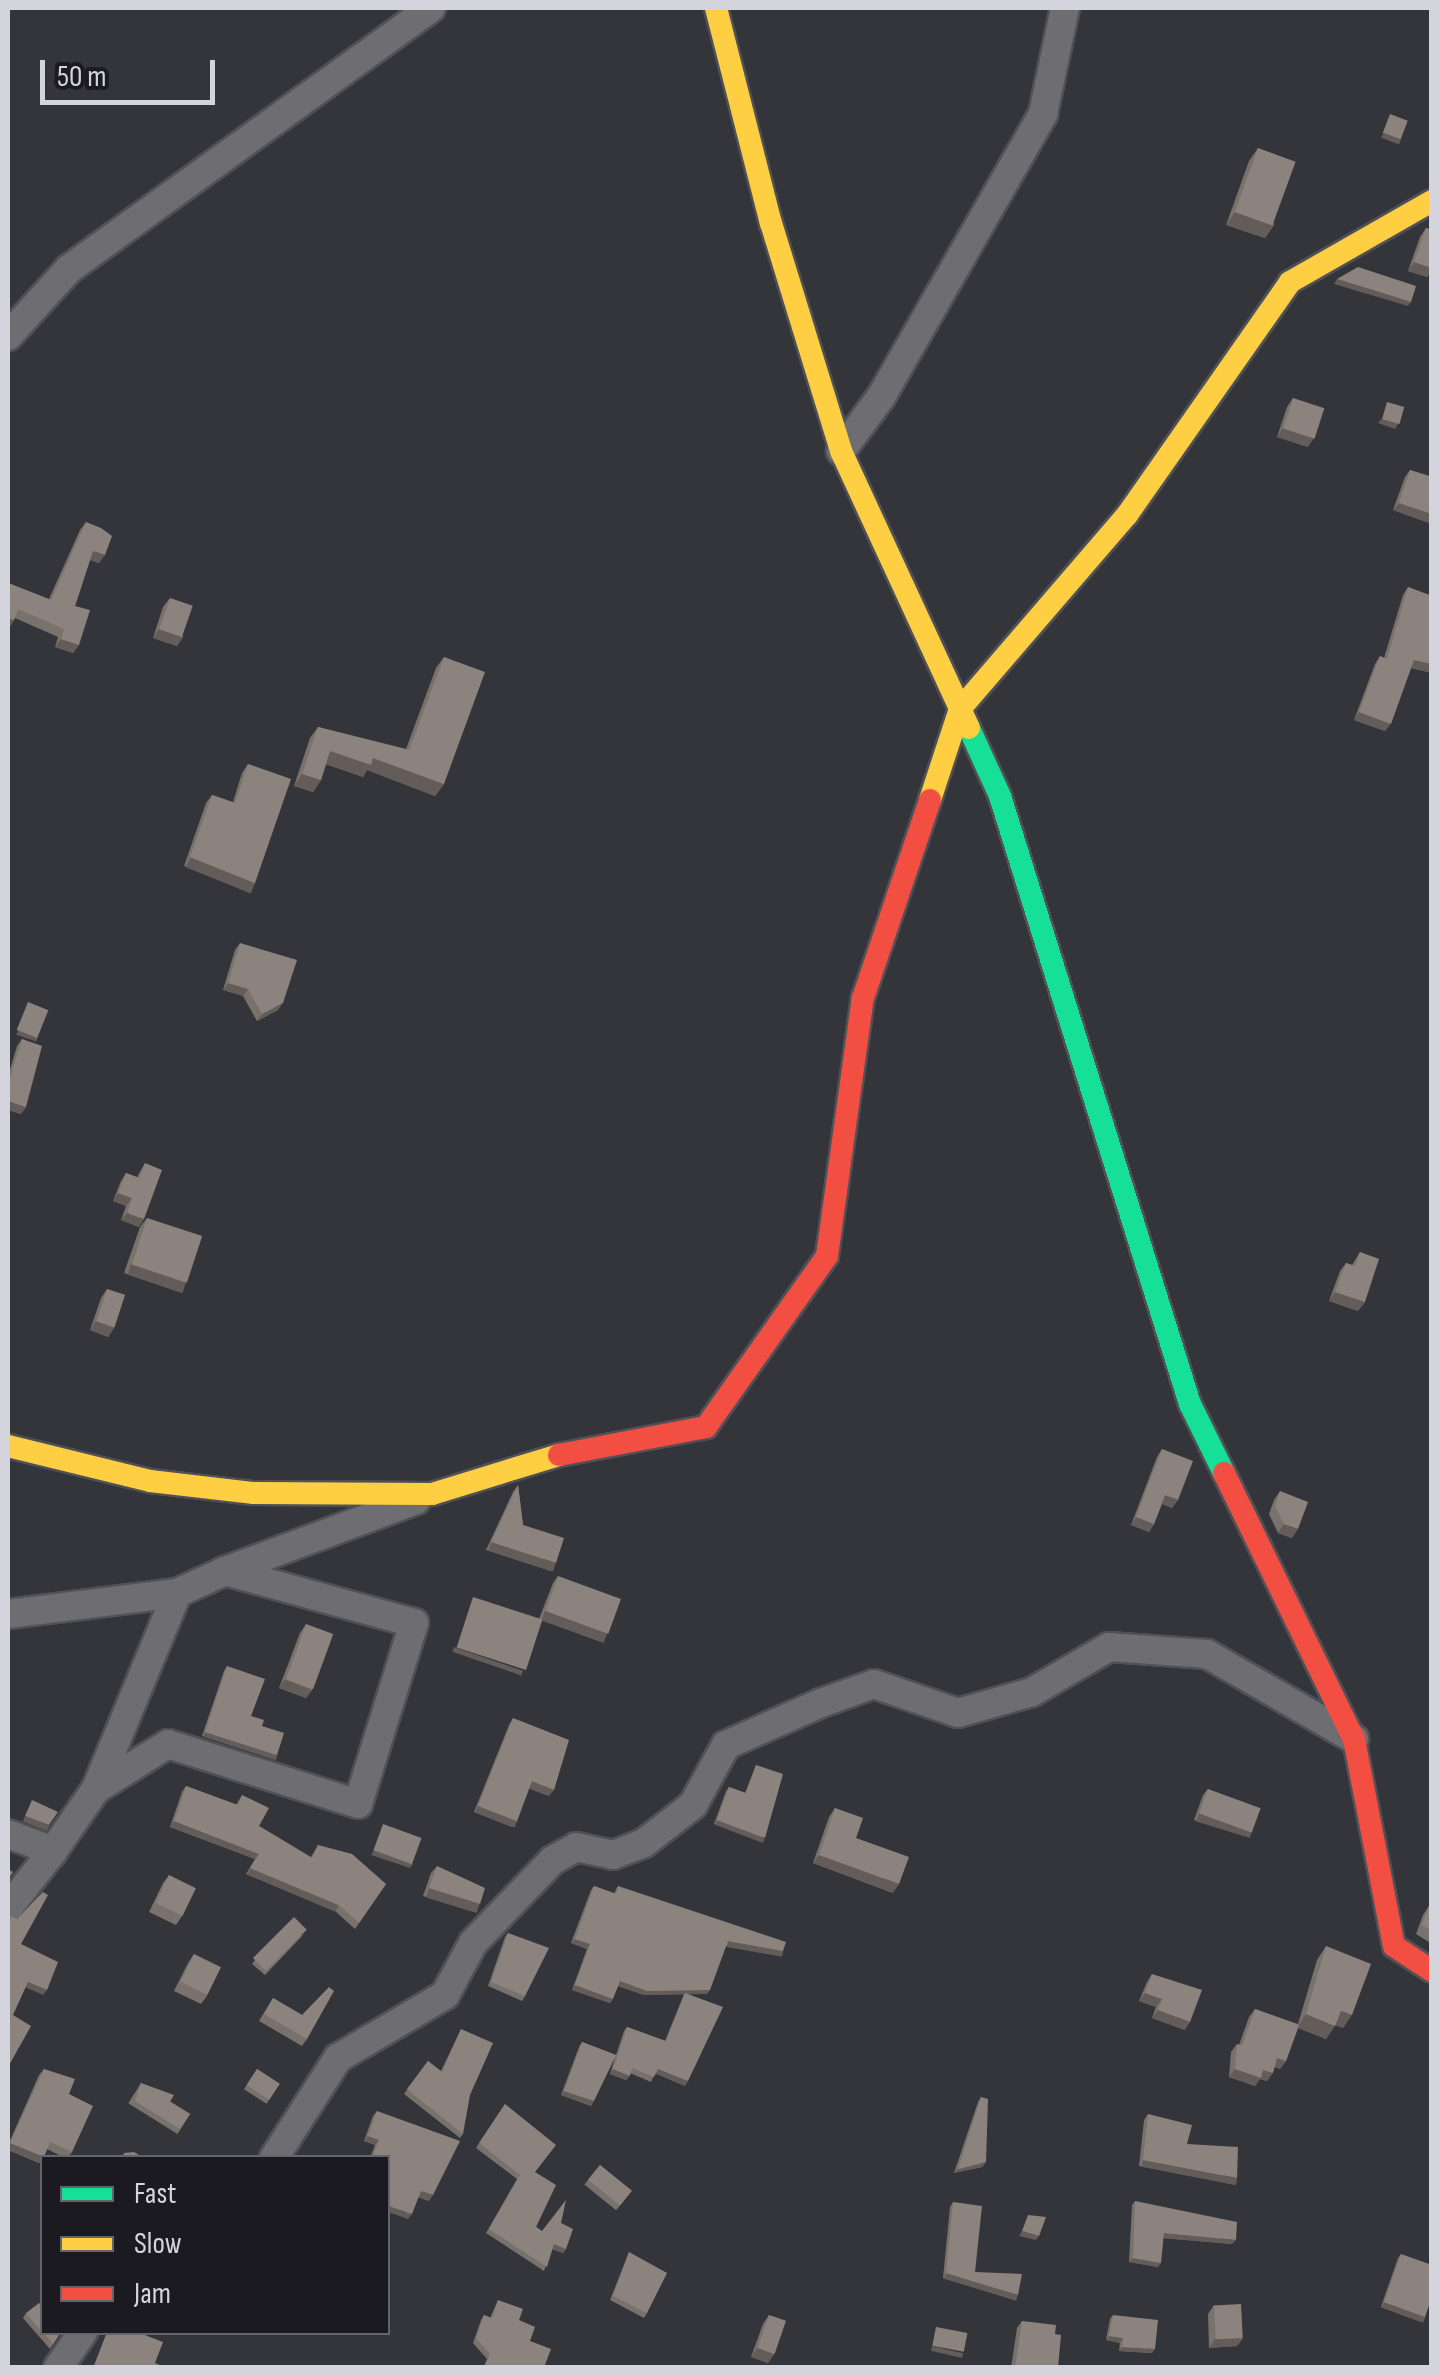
<!DOCTYPE html>
<html>
<head>
<meta charset="utf-8">
<style>
	body { margin:0 }
	#map { position:relative; width:1439px; height:2375px; overflow:hidden; background:#34353b; font-family:"Sofia Sans Condensed",sans-serif }
	div>[style] { position:absolute }
	.roads { filter:drop-shadow(2px 0 #505157) drop-shadow(-2px 0 #505157) drop-shadow(0 2px #505157) drop-shadow(0 -2px #505157) }
	.street>* { height:28px; margin:-14px; padding:0 14px; transform-origin:14px; border-radius:14px; background:#6e6e72 }
	.fast>* { height:22px; margin:-11px; padding:0 11px; transform-origin:11px; border-radius:11px; background:#16e098 }
	.slow>* { height:22px; margin:-11px; padding:0 11px; transform-origin:11px; border-radius:11px; background:#ffcf43 }
	.jam>* { height:22px; margin:-11px; padding:0 11px; transform-origin:11px; border-radius:11px; background:#f24e42 }
	.wall>* { inset:0; background:#79716c; transform-origin:0 0 }
	.shaded-wall>* { inset:0; background:#635c58; transform-origin:0 0 }
	.building>* { inset:0; background:#8d837e; transform-origin:0 0 }
	span { translate:-50% -50%; white-space:nowrap; text-align:center; line-height:1.15; -webkit-text-stroke:10px #1a1a20; paint-order:stroke }
	.frame { position:absolute; inset:0; border:10px solid #d3d4dc; pointer-events:none }
	.legend { position:absolute; left:40px; top:2155px; width:350px; height:180px; box-sizing:border-box; background:#1a1a20; border:2px solid #64646b; margin:0; padding:12px 18px; list-style:none; font-size:30px; color:#d3d4dc }
	.legend li { display:flex; align-items:center; gap:20px; height:50px }
	.legend b { width:50px; border:2px solid #64646b }
	.scale { position:absolute; left:40px; top:60px; width:175px; height:45px; box-sizing:border-box; border:5px solid #d3d4dc; border-top:0; padding-left:12px; font-size:30px; line-height:35px; white-space:nowrap; color:#d3d4dc; -webkit-text-stroke:8px #1a1a20; paint-order:stroke }
</style>
</head>
<body>
<div id="map">
	<div class="roads">
		<div class="street">
			<div style="left:8px;top:336px;width:91px;rotate:-47.7deg"></div>
			<div style="left:69px;top:269px;width:446px;rotate:-35.8deg"></div>
			<div style="left:841px;top:451px;width:67px;rotate:-53.5deg"></div>
			<div style="left:881px;top:397px;width:326px;rotate:-60.2deg"></div>
			<div style="left:1043px;top:114px;width:108px;rotate:-78.3deg"></div>
			<div style="left:225px;top:1571px;width:204px;rotate:-20.4deg"></div>
			<div style="left:8px;top:1614px;width:170px;rotate:-7.1deg"></div>
			<div style="left:177px;top:1593px;width:53px;rotate:-24.6deg"></div>
			<div style="left:225px;top:1571px;width:196px;rotate:15.4deg"></div>
			<div style="left:414px;top:1623px;width:189px;rotate:107.2deg"></div>
			<div style="left:358px;top:1804px;width:199px;rotate:-162.5deg"></div>
			<div style="left:168px;top:1744px;width:85px;rotate:148deg"></div>
			<div style="left:8px;top:1834px;width:48px;rotate:20.7deg"></div>
			<div style="left:53px;top:1851px;width:75px;rotate:-55.3deg"></div>
			<div style="left:96px;top:1789px;width:212px;rotate:-67.5deg"></div>
			<div style="left:8px;top:1908px;width:73px;rotate:-51.7deg"></div>
			<div style="left:274px;top:2158px;width:119px;rotate:-57.4deg"></div>
			<div style="left:338px;top:2058px;width:124px;rotate:-30.5deg"></div>
			<div style="left:445px;top:1995px;width:59px;rotate:-61.7deg"></div>
			<div style="left:473px;top:1943px;width:115px;rotate:-46.1deg"></div>
			<div style="left:553px;top:1860px;width:26px;rotate:-29deg"></div>
			<div style="left:576px;top:1847px;width:38px;rotate:12deg"></div>
			<div style="left:613px;top:1855px;width:33px;rotate:-21deg"></div>
			<div style="left:644px;top:1843px;width:62px;rotate:-37.8deg"></div>
			<div style="left:693px;top:1805px;width:68px;rotate:-61.2deg"></div>
			<div style="left:726px;top:1745px;width:104px;rotate:-23.9deg"></div>
			<div style="left:821px;top:1703px;width:56px;rotate:-19.7deg"></div>
			<div style="left:874px;top:1684px;width:89px;rotate:19deg"></div>
			<div style="left:958px;top:1713px;width:77px;rotate:-15.8deg"></div>
			<div style="left:1032px;top:1692px;width:89px;rotate:-30.3deg"></div>
			<div style="left:1109px;top:1647px;width:98px;rotate:4.1deg"></div>
			<div style="left:1207px;top:1654px;width:170px;rotate:30deg"></div>
			<div style="left:58px;top:2368px;width:44px;rotate:-55.2deg"></div>
		</div>
		<div class="fast">
			<div style="left:969px;top:728px;width:75px;rotate:65.5deg"></div>
			<div style="left:1000px;top:796px;width:637px;rotate:72.65deg"></div>
			<div style="left:1190px;top:1404px;width:77px;rotate:63.8deg"></div>
		</div>
		<div class="slow">
			<div style="left:716px;top:8px;width:222px;rotate:75.7deg"></div>
			<div style="left:771px;top:223px;width:239px;rotate:72.9deg"></div>
			<div style="left:841px;top:451px;width:305px;rotate:65.2deg"></div>
			<div style="left:930px;top:800px;width:96px;rotate:-71.8deg"></div>
			<div style="left:960px;top:709px;width:256px;rotate:-49.3deg"></div>
			<div style="left:1127px;top:515px;width:284px;rotate:-55deg"></div>
			<div style="left:1290px;top:282px;width:163px;rotate:-29.7deg"></div>
			<div style="left:8px;top:1446px;width:146px;rotate:13.8deg"></div>
			<div style="left:150px;top:1481px;width:105px;rotate:6.6deg"></div>
			<div style="left:254px;top:1493px;width:178px;rotate:0.3deg"></div>
			<div style="left:432px;top:1494px;width:133px;rotate:-17.1deg"></div>
		</div>
		<div class="jam">
			<div style="left:559px;top:1455px;width:150px;rotate:-10.8deg"></div>
			<div style="left:706px;top:1427px;width:209px;rotate:-54.7deg"></div>
			<div style="left:827px;top:1256px;width:260px;rotate:-82.1deg"></div>
			<div style="left:863px;top:998px;width:209px;rotate:-71.3deg"></div>
			<div style="left:1224px;top:1473px;width:296px;rotate:64deg"></div>
			<div style="left:1354px;top:1739px;width:211px;rotate:79.1deg"></div>
			<div style="left:1394px;top:1946px;width:45px;rotate:33.3deg"></div>
		</div>
	</div>
	<div class="wall">
		<div style="clip-path:polygon(1258px 148px,1274px 225px,1265px 238px,1226px 225px,1249px 161px)"></div>
		<div style="clip-path:polygon(1426px 228px,1432px 230px,1432px 270px,1427px 277px,1408px 271px,1420px 237px)"></div>
		<div style="clip-path:polygon(1293px 398px,1308px 447px,1277px 437px,1287px 407px)"></div>
		<div style="clip-path:polygon(1410px 470px,1432px 477px,1432px 524px,1393px 510px,1405px 477px)"></div>
		<div style="clip-path:polygon(86px 522px,99px 563px,90px 560px,75px 606px,79px 645px,73px 653px,55px 647px,58px 637px,15px 618px,9px 628px,8px 583px,49px 599px,80px 530px)"></div>
		<div style="clip-path:polygon(1408px 587px,1432px 596px,1432px 673px,1411px 668px,1385px 731px,1354px 720px,1375px 664px,1380px 656px,1384px 658px,1403px 595px)"></div>
		<div style="clip-path:polygon(170px 598px,183px 637px,177px 646px,153px 638px,163px 607px)"></div>
		<div style="clip-path:polygon(444px 657px,444px 784px,435px 796px,367px 770px,363px 777px,326px 764px,321px 780px,313px 792px,294px 786px,310px 738px,318px 727px,406px 749px,436px 668px)"></div>
		<div style="clip-path:polygon(248px 764px,255px 883px,249px 892px,184px 866px,206px 803px,212px 795px,233px 802px,242px 773px)"></div>
		<div style="clip-path:polygon(240px 943px,278px 1010px,257px 1021px,243px 996px,223px 990px,235px 950px)"></div>
		<div style="clip-path:polygon(22px 1039px,26px 1107px,21px 1114px,8px 1110px,8px 1076px,17px 1046px)"></div>
		<div style="clip-path:polygon(145px 1163px,139px 1227px,121px 1220px,126px 1206px,113px 1201px,121px 1181px,126px 1173px,137px 1177px)"></div>
		<div style="clip-path:polygon(147px 1218px,186px 1283px,180px 1292px,124px 1273px,140px 1227px)"></div>
		<div style="clip-path:polygon(1360px 1252px,1365px 1302px,1358px 1311px,1329px 1301px,1340px 1271px,1346px 1263px,1352px 1265px)"></div>
		<div style="clip-path:polygon(107px 1289px,114px 1328px,108px 1337px,90px 1330px,101px 1298px)"></div>
		<div style="clip-path:polygon(1162px 1449px,1172px 1508px,1162px 1504px,1154px 1524px,1149px 1532px,1131px 1525px,1157px 1457px)"></div>
		<div style="clip-path:polygon(518px 1485px,523px 1525px,551px 1571px,486px 1550px,513px 1492px)"></div>
		<div style="clip-path:polygon(1280px 1491px,1292px 1538px,1278px 1533px,1269px 1514px,1274px 1500px)"></div>
		<div style="clip-path:polygon(558px 1576px,607px 1634px,602px 1642px,539px 1619px,553px 1583px)"></div>
		<div style="clip-path:polygon(306px 1624px,312px 1690px,306px 1698px,279px 1688px,300px 1633px)"></div>
		<div style="clip-path:polygon(227px 1666px,251px 1716px,262px 1726px,277px 1755px,274px 1759px,202px 1736px,224px 1671px)"></div>
		<div style="clip-path:polygon(513px 1718px,549px 1796px,529px 1788px,517px 1821px,512px 1827px,474px 1812px,509px 1725px)"></div>
		<div style="clip-path:polygon(756px 1765px,762px 1842px,714px 1824px,726px 1791px,729px 1787px,745px 1793px)"></div>
		<div style="clip-path:polygon(186px 1786px,236px 1805px,242px 1795px,259px 1826px,311px 1857px,318px 1845px,386px 1884px,355px 1929px,335px 1911px,246px 1874px,255px 1859px,170px 1827px,182px 1792px)"></div>
		<div style="clip-path:polygon(1208px 1789px,1253px 1829px,1248px 1836px,1194px 1820px,1203px 1795px)"></div>
		<div style="clip-path:polygon(835px 1808px,856px 1838px,893px 1893px,813px 1863px,829px 1817px)"></div>
		<div style="clip-path:polygon(437px 1866px,474px 1912px,423px 1896px,431px 1873px)"></div>
		<div style="clip-path:polygon(169px 1875px,182px 1916px,176px 1925px,149px 1912px,163px 1883px)"></div>
		<div style="clip-path:polygon(594px 1886px,614px 1893px,618px 1886px,783px 1951px,780px 1956px,726px 1946px,707px 1994px,688px 1994px,685px 2086px,655px 2073px,651px 2082px,630px 2073px,626px 2080px,610px 2074px,615px 2057px,591px 2106px,561px 2095px,579px 2047px,582px 2042px,616px 2055px,624px 2031px,627px 2027px,665px 2041px,684px 1994px,644px 1995px,618px 1986px,610px 2003px,572px 1990px,587px 1949px,571px 1943px,591px 1890px)"></div>
		<div style="clip-path:polygon(1429px 1906px,1432px 1907px,1432px 1944px,1416px 1934px,1423px 1915px)"></div>
		<div style="clip-path:polygon(508px 1933px,525px 1996px,522px 2001px,488px 1986px,505px 1937px)"></div>
		<div style="clip-path:polygon(304px 1934px,265px 1975px,252px 1964px,255px 1960px)"></div>
		<div style="clip-path:polygon(1326px 1946px,1343px 2028px,1335px 2025px,1326px 2039px,1298px 2028px,1286px 2061px,1280px 2069px,1275px 2067px,1267px 2081px,1260px 2079px,1255px 2086px,1229px 2077px,1231px 2052px,1237px 2044px,1239px 2045px,1249px 2017px,1255px 2009px,1298px 2024px,1317px 1960px)"></div>
		<div style="clip-path:polygon(194px 1954px,207px 1996px,201px 2004px,174px 1991px,188px 1963px)"></div>
		<div style="clip-path:polygon(1152px 1974px,1185px 2030px,1152px 2018px,1156px 2007px,1139px 2001px,1147px 1982px)"></div>
		<div style="clip-path:polygon(273px 1998px,302px 2015px,307px 2039px,302px 2046px,259px 2021px)"></div>
		<div style="clip-path:polygon(461px 2029px,463px 2134px,460px 2138px,404px 2094px,428px 2061px,441px 2071px)"></div>
		<div style="clip-path:polygon(44px 2069px,69px 2094px,72px 2152px,68px 2158px,65px 2158px,47px 2149px,39px 2163px,8px 2150px,8px 2145px,39px 2075px)"></div>
		<div style="left:257px;top:2069px;width:27px;height:24px;rotate:33deg"></div>
		<div style="left:141px;top:2083px;width:58px;height:24px;rotate:32deg"></div>
		<div style="clip-path:polygon(981px 2097px,986px 2162px,982px 2167px,954px 2173px,978px 2102px)"></div>
		<div style="clip-path:polygon(505px 2104px,535px 2172px,536px 2227px,542px 2231px,561px 2223px,566px 2249px,563px 2253px,552px 2249px,544px 2271px,486px 2233px,517px 2179px,476px 2148px)"></div>
		<div style="clip-path:polygon(377px 2111px,429px 2201px,418px 2197px,408px 2219px,388px 2158px,370px 2158px,375px 2145px,364px 2141px,373px 2116px)"></div>
		<div style="clip-path:polygon(1148px 2114px,1187px 2144px,1233px 2184px,1139px 2166px,1144px 2120px)"></div>
		<div style="left:600px;top:2165px;width:41px;height:25px;rotate:39deg"></div>
		<div style="clip-path:polygon(1135px 2201px,1232px 2244px,1163px 2238px,1158px 2267px,1129px 2262px,1132px 2205px)"></div>
		<div style="clip-path:polygon(953px 2202px,975px 2272px,1015px 2300px,943px 2278px,950px 2207px)"></div>
		<div style="clip-path:polygon(629px 2252px,647px 2313px,644px 2318px,610px 2300px)"></div>
		<div style="clip-path:polygon(1401px 2254px,1425px 2317px,1421px 2322px,1381px 2307px,1398px 2258px)"></div>
		<div style="clip-path:polygon(498px 2300px,519px 2320px,530px 2341px,545px 2365px,553px 2368px,483px 2368px,487px 2359px,473px 2343px,481px 2320px,484px 2315px,490px 2318px)"></div>
		<div style="clip-path:polygon(1214px 2305px,1243px 2338px,1237px 2346px,1209px 2348px,1208px 2314px)"></div>
		<div style="clip-path:polygon(26px 2313px,61px 2332px,50px 2349px,23px 2318px)"></div>
		<div style="clip-path:polygon(769px 2315px,774px 2354px,768px 2363px,751px 2357px,763px 2324px)"></div>
		<div style="clip-path:polygon(1113px 2315px,1152px 2353px,1119px 2351px,1120px 2343px,1106px 2340px,1110px 2319px)"></div>
		<div style="clip-path:polygon(1022px 2321px,1055px 2334px,1058px 2368px,1011px 2368px,1017px 2328px)"></div>
	</div>
	<div class="shaded-wall">
		<div style="left:1383px;top:133px;width:19px;height:5px;rotate:21deg"></div>
		<div style="clip-path:polygon(1235px 212px,1274px 225px,1265px 238px,1226px 225px)"></div>
		<div style="clip-path:polygon(1414px 262px,1432px 268px,1427px 277px,1408px 271px)"></div>
		<div style="clip-path:polygon(1337px 279px,1411px 302px,1408px 306px,1334px 284px)"></div>
		<div style="clip-path:polygon(1381px 419px,1398px 424px,1395px 429px,1378px 423px)"></div>
		<div style="clip-path:polygon(1283px 428px,1314px 438px,1308px 447px,1277px 437px)"></div>
		<div style="clip-path:polygon(1399px 503px,1432px 514px,1432px 524px,1393px 510px)"></div>
		<div style="clip-path:polygon(93px 551px,105px 555px,99px 563px,88px 559px)"></div>
		<div style="clip-path:polygon(8px 618px,14px 620px,9px 628px,8px 628px)"></div>
		<div style="clip-path:polygon(159px 629px,183px 637px,177px 646px,153px 638px)"></div>
		<div style="clip-path:polygon(61px 639px,79px 645px,73px 653px,55px 647px)"></div>
		<div style="clip-path:polygon(1414px 660px,1432px 664px,1432px 673px,1409px 667px)"></div>
		<div style="clip-path:polygon(1359px 712px,1391px 724px,1385px 731px,1354px 720px)"></div>
		<div style="clip-path:polygon(330px 751px,373px 758px,444px 784px,435px 796px,367px 770px,363px 777px,322px 763px)"></div>
		<div style="clip-path:polygon(302px 774px,321px 780px,313px 792px,294px 786px)"></div>
		<div style="left:190px;top:857px;width:70px;height:11px;rotate:22deg"></div>
		<div style="clip-path:polygon(228px 983px,248px 989px,243px 996px,223px 990px)"></div>
		<div style="clip-path:polygon(283px 1003px,278px 1010px,257px 1021px,262px 1014px)"></div>
		<div style="left:18px;top:1030px;width:21px;height:5px;rotate:19deg"></div>
		<div style="clip-path:polygon(8px 1101px,26px 1107px,21px 1114px,8px 1110px)"></div>
		<div style="clip-path:polygon(118px 1193px,132px 1198px,126px 1206px,113px 1201px)"></div>
		<div style="clip-path:polygon(127px 1213px,144px 1219px,139px 1227px,121px 1220px)"></div>
		<div style="left:131px;top:1264px;width:58px;height:11px;rotate:19deg"></div>
		<div style="clip-path:polygon(1335px 1292px,1365px 1302px,1358px 1311px,1329px 1301px)"></div>
		<div style="clip-path:polygon(96px 1321px,114px 1328px,108px 1337px,90px 1330px)"></div>
		<div style="clip-path:polygon(1165px 1495px,1178px 1500px,1172px 1508px,1160px 1503px)"></div>
		<div style="clip-path:polygon(1136px 1517px,1154px 1524px,1149px 1532px,1131px 1525px)"></div>
		<div style="clip-path:polygon(1284px 1524px,1298px 1529px,1292px 1538px,1278px 1533px)"></div>
		<div style="left:491px;top:1542px;width:68px;height:9px;rotate:18deg"></div>
		<div style="left:545px;top:1611px;width:66px;height:10px;rotate:20deg"></div>
		<div style="left:454px;top:1647px;width:73px;height:5px;rotate:19deg"></div>
		<div style="clip-path:polygon(285px 1679px,312px 1690px,306px 1698px,279px 1688px)"></div>
		<div style="left:205px;top:1732px;width:76px;height:5px;rotate:18deg"></div>
		<div style="clip-path:polygon(532px 1781px,554px 1790px,549px 1796px,527px 1788px)"></div>
		<div style="left:478px;top:1806px;width:42px;height:7px;rotate:21deg"></div>
		<div style="left:1199px;top:1813px;width:56px;height:9px;rotate:17deg"></div>
		<div style="left:25px;top:1816px;width:26px;height:6px;rotate:21deg"></div>
		<div style="left:717px;top:1820px;width:51px;height:5px;rotate:21deg"></div>
		<div style="clip-path:polygon(174px 1821px,259px 1854px,255px 1859px,170px 1827px)"></div>
		<div style="clip-path:polygon(374px 1850px,413px 1864px,410px 1868px,371px 1855px)"></div>
		<div style="clip-path:polygon(819px 1855px,899px 1884px,893px 1893px,813px 1863px)"></div>
		<div style="left:250px;top:1868px;width:96px;height:7px;rotate:23deg"></div>
		<div style="left:429px;top:1888px;width:53px;height:10px;rotate:17deg"></div>
		<div style="clip-path:polygon(575px 1939px,590px 1944px,587px 1949px,571px 1943px)"></div>
		<div style="left:728px;top:1941px;width:56px;height:6px;rotate:10deg"></div>
		<div style="clip-path:polygon(620px 1981px,710px 1990px,707px 1994px,644px 1995px,617px 1985px)"></div>
		<div style="clip-path:polygon(28px 1982px,47px 1990px,43px 1995px,25px 1987px)"></div>
		<div style="clip-path:polygon(575px 1985px,613px 1999px,610px 2003px,572px 1990px)"></div>
		<div style="clip-path:polygon(1145px 1993px,1162px 1999px,1156px 2007px,1139px 2001px)"></div>
		<div style="clip-path:polygon(1158px 2010px,1190px 2022px,1185px 2030px,1152px 2018px)"></div>
		<div style="clip-path:polygon(1341px 2011px,1352px 2015px,1343px 2028px,1332px 2024px)"></div>
		<div style="clip-path:polygon(1306px 2014px,1335px 2026px,1326px 2039px,1297px 2027px)"></div>
		<div style="clip-path:polygon(1277px 2058px,1286px 2061px,1280px 2069px,1272px 2066px)"></div>
		<div style="clip-path:polygon(613px 2069px,630px 2076px,626px 2080px,610px 2074px)"></div>
		<div style="clip-path:polygon(658px 2069px,688px 2081px,685px 2086px,654px 2073px)"></div>
		<div style="clip-path:polygon(1235px 2069px,1263px 2070px,1273px 2073px,1267px 2081px,1260px 2079px,1255px 2086px,1229px 2077px)"></div>
		<div style="clip-path:polygon(564px 2091px,594px 2101px,591px 2106px,561px 2095px)"></div>
		<div style="clip-path:polygon(368px 2136px,379px 2140px,375px 2145px,364px 2141px)"></div>
		<div style="left:10px;top:2143px;width:37px;height:7px;rotate:22deg"></div>
		<div style="left:1143px;top:2160px;width:96px;height:7px;rotate:11deg"></div>
		<div style="clip-path:polygon(986px 2162px,982px 2167px,954px 2173px,958px 2169px)"></div>
		<div style="clip-path:polygon(421px 2191px,433px 2195px,429px 2201px,417px 2197px)"></div>
		<div style="clip-path:polygon(388px 2206px,412px 2214px,408px 2219px,388px 2212px)"></div>
		<div style="clip-path:polygon(1022px 2231px,1039px 2236px,1036px 2240px,1019px 2236px)"></div>
		<div style="clip-path:polygon(1164px 2233px,1236px 2240px,1232px 2244px,1161px 2238px)"></div>
		<div style="clip-path:polygon(554px 2244px,566px 2249px,563px 2253px,551px 2249px)"></div>
		<div style="clip-path:polygon(1133px 2258px,1161px 2263px,1158px 2267px,1129px 2262px)"></div>
		<div style="left:946px;top:2273px;width:75px;height:6px;rotate:17deg"></div>
		<div style="left:1384px;top:2302px;width:44px;height:6px;rotate:20deg"></div>
		<div style="clip-path:polygon(1109px 2336px,1123px 2338px,1120px 2343px,1106px 2340px)"></div>
		<div style="clip-path:polygon(1243px 2338px,1237px 2346px,1209px 2348px,1215px 2339px)"></div>
		<div style="left:932px;top:2346px;width:32px;height:5px;rotate:13deg"></div>
		<div style="clip-path:polygon(1122px 2347px,1155px 2349px,1152px 2353px,1119px 2351px)"></div>
		<div style="clip-path:polygon(757px 2348px,774px 2354px,768px 2363px,751px 2357px)"></div>
	</div>
	<div class="building">
		<div style="left:1390px;top:114px;width:19px;height:20px;rotate:21deg"></div>
		<div style="left:1258px;top:148px;width:40px;height:68px;rotate:20deg"></div>
		<div style="clip-path:polygon(1426px 228px,1432px 230px,1432px 268px,1414px 262px)"></div>
		<div style="clip-path:polygon(1358px 267px,1416px 286px,1411px 302px,1337px 279px)"></div>
		<div style="left:1293px;top:398px;width:33px;height:32px;rotate:18deg"></div>
		<div style="left:1387px;top:402px;width:18px;height:18px;rotate:16deg"></div>
		<div style="clip-path:polygon(1410px 470px,1432px 477px,1432px 514px,1399px 503px)"></div>
		<div style="clip-path:polygon(86px 522px,101px 528px,112px 536px,105px 555px,93px 551px,75px 606px,90px 610px,79px 645px,61px 639px,64px 629px,18px 609px,14px 620px,8px 618px,8px 583px,51px 600px)"></div>
		<div style="clip-path:polygon(1408px 587px,1432px 596px,1432px 664px,1414px 660px,1391px 724px,1359px 712px,1380px 656px,1387px 659px)"></div>
		<div style="left:170px;top:598px;width:24px;height:33px;rotate:19deg"></div>
		<div style="clip-path:polygon(444px 657px,485px 672px,444px 784px,373px 758px,371px 765px,330px 751px,321px 780px,302px 774px,318px 727px,409px 750px)"></div>
		<div style="clip-path:polygon(248px 764px,291px 779px,255px 883px,190px 857px,212px 795px,235px 803px)"></div>
		<div style="clip-path:polygon(240px 943px,297px 960px,283px 1003px,262px 1014px,248px 989px,228px 983px)"></div>
		<div style="left:28px;top:1002px;width:22px;height:30px;rotate:22deg"></div>
		<div style="clip-path:polygon(22px 1039px,42px 1046px,26px 1107px,8px 1101px,8px 1084px)"></div>
		<div style="clip-path:polygon(145px 1163px,162px 1170px,144px 1219px,127px 1213px,132px 1198px,118px 1193px,126px 1173px,139px 1178px)"></div>
		<div style="left:147px;top:1218px;width:58px;height:49px;rotate:18deg"></div>
		<div style="clip-path:polygon(1360px 1252px,1379px 1259px,1365px 1302px,1335px 1292px,1346px 1263px,1355px 1266px)"></div>
		<div style="left:107px;top:1289px;width:19px;height:34px;rotate:18deg"></div>
		<div style="clip-path:polygon(1162px 1449px,1193px 1461px,1178px 1500px,1165px 1495px,1154px 1524px,1136px 1517px)"></div>
		<div style="clip-path:polygon(518px 1485px,523px 1525px,564px 1538px,556px 1563px,491px 1542px)"></div>
		<div style="clip-path:polygon(1280px 1491px,1308px 1502px,1298px 1529px,1284px 1524px,1275px 1506px)"></div>
		<div style="left:558px;top:1576px;width:67px;height:37px;rotate:20deg"></div>
		<div style="left:473px;top:1597px;width:73px;height:53px;rotate:18deg"></div>
		<div style="left:306px;top:1624px;width:29px;height:59px;rotate:20deg"></div>
		<div style="clip-path:polygon(227px 1666px,265px 1679px,251px 1716px,264px 1720px,262px 1726px,284px 1733px,277px 1755px,205px 1732px)"></div>
		<div style="clip-path:polygon(513px 1718px,569px 1740px,554px 1790px,532px 1781px,517px 1821px,478px 1806px)"></div>
		<div style="clip-path:polygon(756px 1765px,783px 1774px,765px 1838px,717px 1820px,729px 1787px,746px 1793px)"></div>
		<div style="clip-path:polygon(186px 1786px,238px 1805px,242px 1795px,269px 1808px,259px 1826px,312px 1858px,318px 1845px,352px 1854px,386px 1884px,359px 1923px,339px 1905px,250px 1868px,259px 1854px,174px 1821px)"></div>
		<div style="left:1208px;top:1789px;width:56px;height:26px;rotate:20deg"></div>
		<div style="clip-path:polygon(32px 1800px,58px 1812px,49px 1825px,25px 1816px)"></div>
		<div style="clip-path:polygon(835px 1808px,863px 1818px,856px 1838px,909px 1857px,899px 1884px,819px 1855px)"></div>
		<div style="left:383px;top:1824px;width:41px;height:28px;rotate:20deg"></div>
		<div style="clip-path:polygon(437px 1866px,485px 1888px,480px 1904px,429px 1888px)"></div>
		<div style="clip-path:polygon(8px 1869px,13px 1872px,8px 1880px)"></div>
		<div style="left:169px;top:1875px;width:30px;height:31px;rotate:26deg"></div>
		<div style="clip-path:polygon(594px 1886px,616px 1894px,618px 1886px,786px 1942px,783px 1951px,728px 1941px,710px 1990px,647px 1991px,620px 1981px,613px 1999px,575px 1985px,590px 1944px,575px 1939px)"></div>
		<div style="clip-path:polygon(43px 1892px,48px 1895px,21px 1944px,58px 1962px,47px 1990px,28px 1982px,13px 2015px,31px 2026px,8px 2067px,8px 1915px,17px 1919px)"></div>
		<div style="clip-path:polygon(1429px 1906px,1432px 1907px,1432px 1931px,1422px 1925px)"></div>
		<div style="left:294px;top:1917px;width:18px;height:58px;rotate:45deg"></div>
		<div style="clip-path:polygon(508px 1933px,549px 1948px,525px 1996px,491px 1982px)"></div>
		<div style="clip-path:polygon(1326px 1946px,1371px 1964px,1352px 2015px,1341px 2011px,1335px 2026px,1306px 2014px)"></div>
		<div style="left:194px;top:1954px;width:30px;height:31px;rotate:26deg"></div>
		<div style="clip-path:polygon(1152px 1974px,1202px 1990px,1190px 2022px,1158px 2010px,1162px 1999px,1145px 1993px)"></div>
		<div style="clip-path:polygon(329px 1987px,334px 1991px,307px 2039px,264px 2014px,273px 1998px,302px 2015px)"></div>
		<div style="clip-path:polygon(685px 1993px,723px 2007px,688px 2081px,658px 2069px,654px 2077px,632px 2068px,630px 2076px,613px 2069px,627px 2027px,666px 2041px)"></div>
		<div style="clip-path:polygon(1255px 2009px,1299px 2025px,1286px 2061px,1277px 2058px,1273px 2073px,1263px 2070px,1261px 2078px,1235px 2069px,1237px 2044px,1242px 2046px)"></div>
		<div style="clip-path:polygon(461px 2029px,493px 2043px,470px 2095px,463px 2134px,407px 2089px,428px 2061px,442px 2072px)"></div>
		<div style="clip-path:polygon(582px 2042px,616px 2055px,594px 2101px,564px 2091px)"></div>
		<div style="clip-path:polygon(44px 2069px,75px 2079px,69px 2094px,93px 2106px,72px 2152px,50px 2142px,44px 2157px,10px 2143px)"></div>
		<div style="left:257px;top:2069px;width:27px;height:19px;rotate:33deg"></div>
		<div style="clip-path:polygon(141px 2083px,174px 2095px,170px 2102px,190px 2114px,180px 2129px,135px 2101px)"></div>
		<div style="clip-path:polygon(981px 2097px,988px 2099px,986px 2162px,958px 2169px)"></div>
		<div style="clip-path:polygon(505px 2104px,556px 2145px,535px 2172px,556px 2185px,536px 2227px,542px 2231px,566px 2200px,561px 2223px,573px 2229px,566px 2249px,554px 2244px,547px 2267px,489px 2229px,520px 2175px,479px 2143px)"></div>
		<div style="clip-path:polygon(377px 2111px,460px 2141px,433px 2195px,421px 2191px,412px 2214px,388px 2206px,388px 2158px,372px 2158px,379px 2140px,368px 2136px)"></div>
		<div style="clip-path:polygon(1148px 2114px,1192px 2125px,1187px 2144px,1238px 2147px,1237px 2178px,1143px 2160px)"></div>
		<div style="clip-path:polygon(134px 2152px,144px 2158px,122px 2158px,124px 2153px)"></div>
		<div style="left:600px;top:2165px;width:41px;height:19px;rotate:39deg"></div>
		<div style="clip-path:polygon(1135px 2201px,1237px 2222px,1236px 2240px,1164px 2233px,1161px 2263px,1133px 2258px)"></div>
		<div style="clip-path:polygon(953px 2202px,982px 2206px,975px 2272px,1022px 2274px,1018px 2295px,946px 2273px)"></div>
		<div style="clip-path:polygon(1028px 2215px,1046px 2217px,1039px 2236px,1022px 2231px)"></div>
		<div style="clip-path:polygon(629px 2252px,667px 2273px,647px 2313px,613px 2296px)"></div>
		<div style="clip-path:polygon(1401px 2254px,1432px 2265px,1432px 2297px,1425px 2317px,1384px 2302px)"></div>
		<div style="clip-path:polygon(498px 2300px,523px 2309px,519px 2320px,535px 2327px,530px 2341px,551px 2349px,545px 2365px,553px 2368px,484px 2368px,490px 2354px,476px 2338px,484px 2315px,492px 2318px)"></div>
		<div style="clip-path:polygon(39px 2303px,42px 2305px,42px 2332px,26px 2313px)"></div>
		<div style="left:1241px;top:2304px;width:34px;height:27px;rotate:87deg"></div>
		<div style="left:769px;top:2315px;width:18px;height:35px;rotate:19deg"></div>
		<div style="clip-path:polygon(1113px 2315px,1158px 2320px,1155px 2349px,1122px 2347px,1123px 2338px,1109px 2336px)"></div>
		<div style="clip-path:polygon(1022px 2321px,1056px 2325px,1055px 2334px,1061px 2335px,1058px 2368px,1015px 2368px)"></div>
		<div style="left:936px;top:2327px;width:32px;height:19px;rotate:11deg"></div>
		<div style="clip-path:polygon(43px 2332px,61px 2332px,53px 2344px)"></div>
		<div style="clip-path:polygon(107px 2332px,137px 2332px,163px 2342px,155px 2363px,167px 2368px,93px 2368px)"></div>
	</div>
	<div class="frame"></div>
	<ul class="legend">
	<li><b style="height:12px;background:#16e098"></b>Fast</li>
	<li><b style="height:12px;background:#ffcf43"></b>Slow</li>
	<li><b style="height:12px;background:#f24e42"></b>Jam</li>
	</ul>
	<div class="scale">50 m</div>
</div>
</body>
</html>
